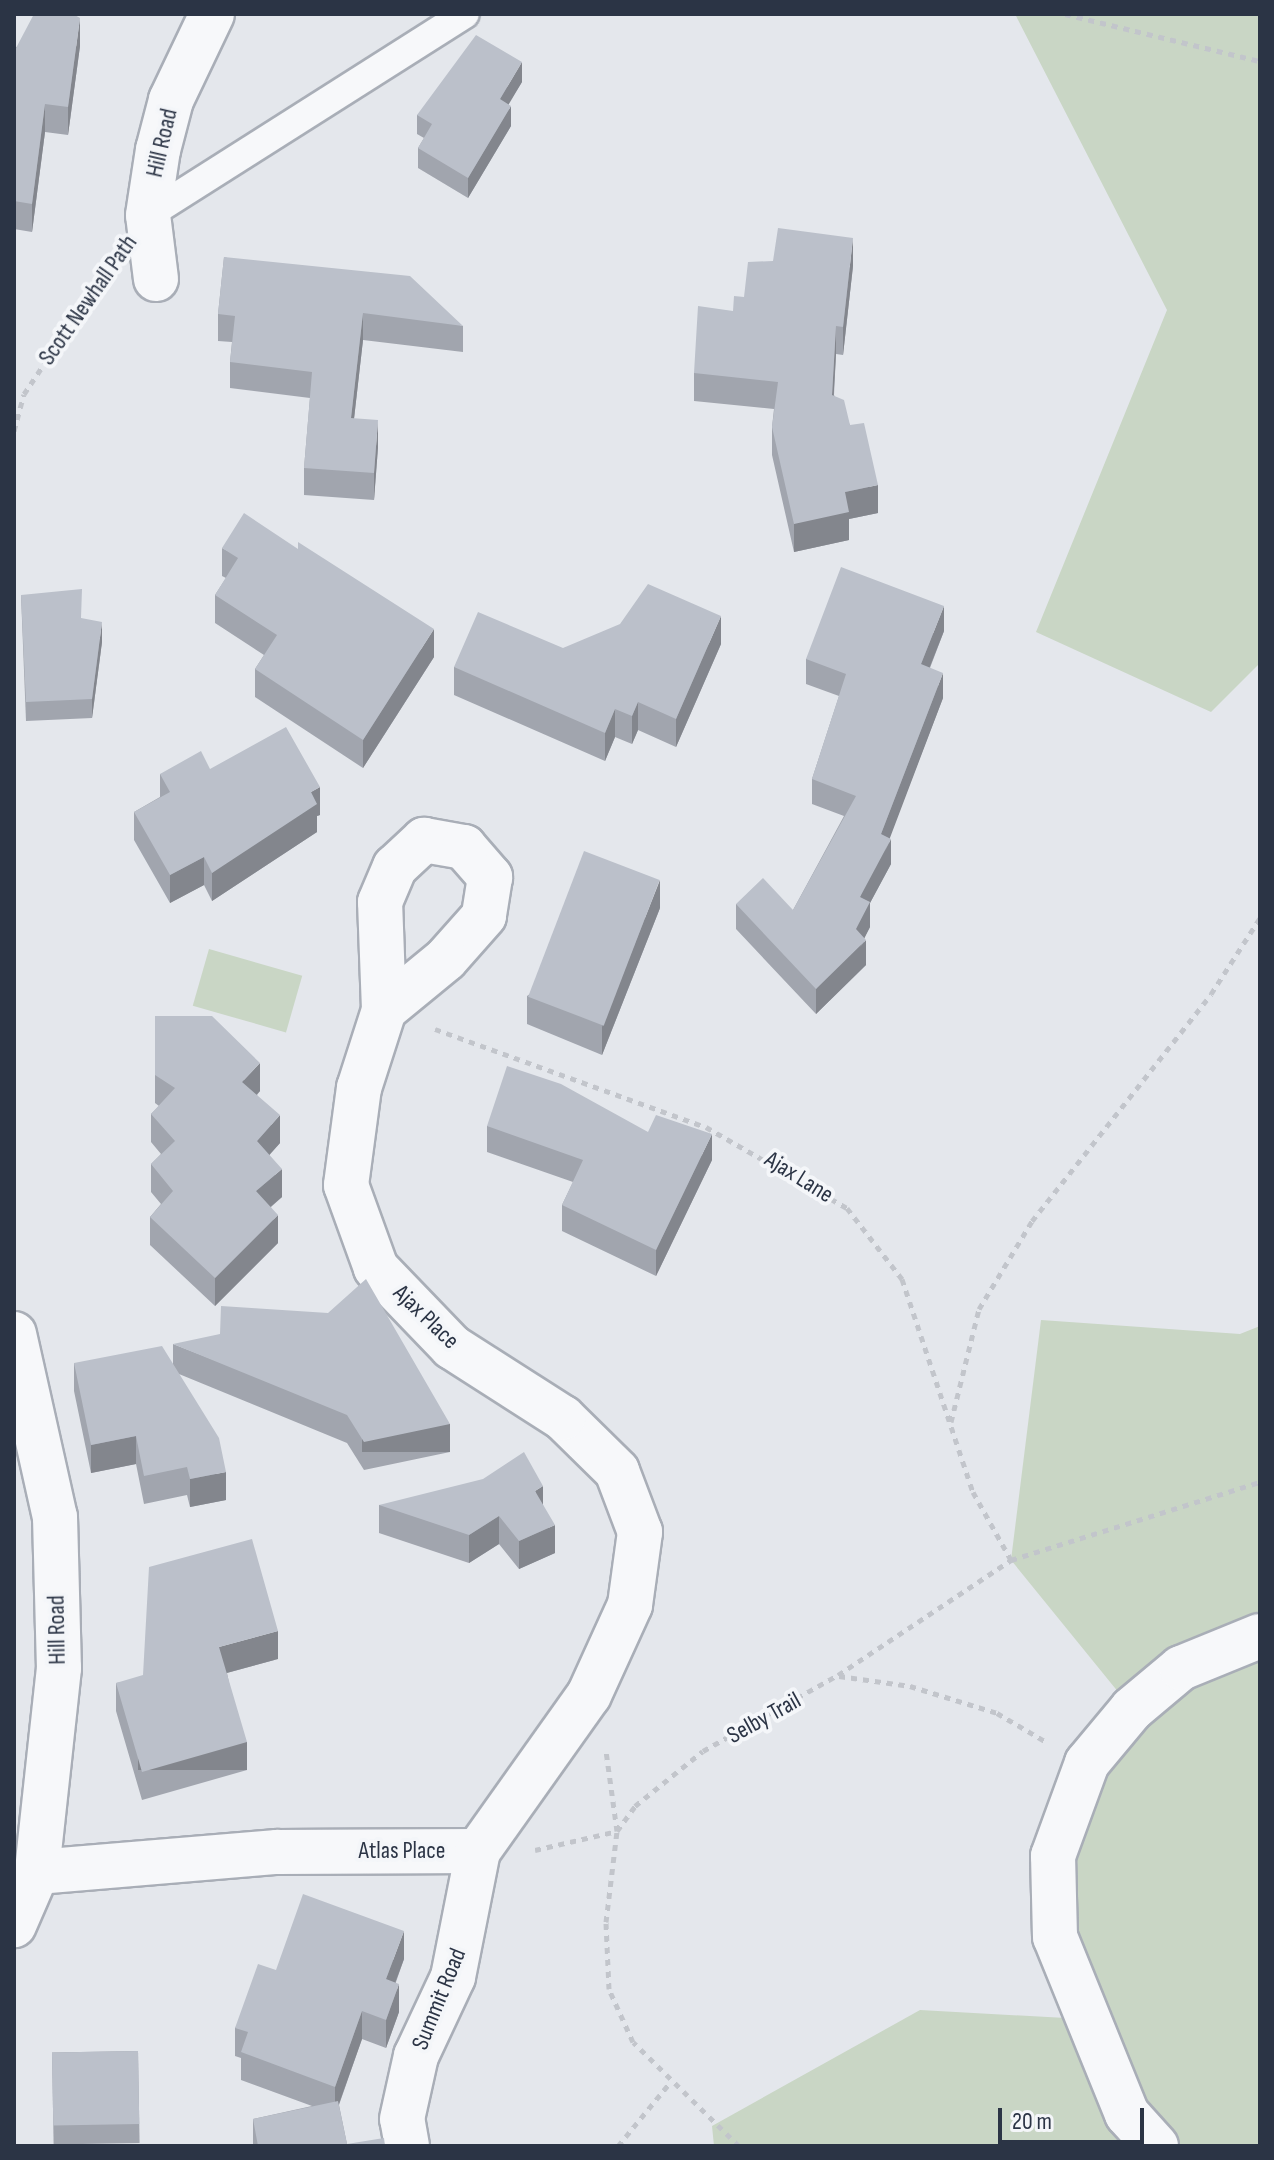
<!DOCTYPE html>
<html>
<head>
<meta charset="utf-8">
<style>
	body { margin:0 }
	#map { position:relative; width:1274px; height:2160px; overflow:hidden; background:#e4e7ec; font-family:"Sofia Sans Condensed",sans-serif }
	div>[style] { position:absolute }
	.green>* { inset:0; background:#c9d6c5; transform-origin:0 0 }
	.path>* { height:5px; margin-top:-2.5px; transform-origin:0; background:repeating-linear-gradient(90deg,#c2c5cb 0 6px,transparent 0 12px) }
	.roads { filter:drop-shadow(2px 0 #a9aeb7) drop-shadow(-2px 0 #a9aeb7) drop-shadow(0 2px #a9aeb7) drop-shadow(0 -2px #a9aeb7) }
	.service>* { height:28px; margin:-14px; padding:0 14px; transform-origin:14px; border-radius:14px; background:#f7f8fa }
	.minor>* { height:44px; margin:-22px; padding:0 22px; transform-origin:22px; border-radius:22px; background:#f7f8fa }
	.wall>* { inset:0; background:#a1a5ae; transform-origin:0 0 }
	.shaded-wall>* { inset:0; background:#83868d; transform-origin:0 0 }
	.building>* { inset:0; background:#bbc0ca; transform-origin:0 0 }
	span { translate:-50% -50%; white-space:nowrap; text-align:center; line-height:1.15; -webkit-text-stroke:8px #f4f6f9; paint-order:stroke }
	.street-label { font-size:24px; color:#2b3445 }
	.frame { position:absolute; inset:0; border:16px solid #2b3445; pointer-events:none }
	.scale { position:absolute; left:998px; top:2108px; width:146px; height:36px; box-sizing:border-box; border:4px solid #2b3445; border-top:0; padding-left:10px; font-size:24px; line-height:28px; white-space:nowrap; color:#2b3445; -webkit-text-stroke:6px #f4f6f9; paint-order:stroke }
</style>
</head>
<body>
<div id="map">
	<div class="green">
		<div style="clip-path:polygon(1015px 14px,1260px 14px,1260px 663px,1211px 712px,1036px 632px,1167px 310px)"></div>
		<div style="left:209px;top:949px;width:97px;height:59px;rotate:16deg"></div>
		<div style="clip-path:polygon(1041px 1320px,1240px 1334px,1260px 1326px,1260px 2146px,714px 2146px,712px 2126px,920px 2010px,1084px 2019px,1053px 1856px,1132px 1709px,1011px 1560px)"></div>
	</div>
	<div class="path">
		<div style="left:1065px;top:14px;width:201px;rotate:13.6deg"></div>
		<div style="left:14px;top:431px;width:38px;rotate:-75deg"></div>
		<div style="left:24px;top:394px;width:149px;rotate:-56.2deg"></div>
		<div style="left:435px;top:1029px;width:288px;rotate:19.9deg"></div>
		<div style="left:706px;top:1127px;width:163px;rotate:29.9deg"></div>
		<div style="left:847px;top:1208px;width:90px;rotate:52.2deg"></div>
		<div style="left:902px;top:1279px;width:225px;rotate:71.6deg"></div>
		<div style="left:973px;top:1492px;width:78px;rotate:60.8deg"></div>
		<div style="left:951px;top:1422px;width:116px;rotate:-76.1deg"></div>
		<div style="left:979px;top:1309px;width:103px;rotate:-58.9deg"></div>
		<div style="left:1032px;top:1221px;width:289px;rotate:-51.7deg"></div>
		<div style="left:1211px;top:994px;width:90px;rotate:-57.2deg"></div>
		<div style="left:839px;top:1676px;width:72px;rotate:8deg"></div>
		<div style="left:910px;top:1686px;width:91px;rotate:17.2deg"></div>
		<div style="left:997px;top:1713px;width:59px;rotate:30.5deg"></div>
		<div style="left:535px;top:1850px;width:84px;rotate:-13deg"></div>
		<div style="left:617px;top:1831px;width:81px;rotate:-97.8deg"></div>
		<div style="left:618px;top:2146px;width:80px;rotate:-50.6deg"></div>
		<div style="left:739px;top:2146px;width:148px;rotate:-135.5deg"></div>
		<div style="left:633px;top:2042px;width:58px;rotate:-114.4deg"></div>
		<div style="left:609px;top:1989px;width:67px;rotate:-92.6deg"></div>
		<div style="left:606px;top:1922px;width:92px;rotate:-83.1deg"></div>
		<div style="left:617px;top:1831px;width:31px;rotate:-54deg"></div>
		<div style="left:635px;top:1806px;width:87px;rotate:-39deg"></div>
		<div style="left:703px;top:1751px;width:155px;rotate:-29.4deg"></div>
		<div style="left:838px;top:1675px;width:208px;rotate:-33.6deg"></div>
		<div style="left:1011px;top:1560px;width:261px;rotate:-17.4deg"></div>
	</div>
	<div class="roads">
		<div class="service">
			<div style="left:148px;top:215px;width:375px;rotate:-32.4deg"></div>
		</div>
		<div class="minor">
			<div style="left:156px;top:279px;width:64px;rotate:-97.1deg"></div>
			<div style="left:148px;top:215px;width:66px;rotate:-81.3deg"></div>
			<div style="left:158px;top:150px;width:52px;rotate:-75.4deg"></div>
			<div style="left:171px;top:100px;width:95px;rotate:-64.5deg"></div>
			<div style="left:14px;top:1334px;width:188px;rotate:77.4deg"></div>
			<div style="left:55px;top:1517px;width:151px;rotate:88.5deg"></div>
			<div style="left:59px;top:1668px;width:205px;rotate:96.2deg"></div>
			<div style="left:37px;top:1872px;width:58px;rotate:113.5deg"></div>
			<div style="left:37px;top:1872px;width:241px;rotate:-4.8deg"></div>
			<div style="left:277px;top:1852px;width:201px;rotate:-0.3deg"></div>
			<div style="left:478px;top:1851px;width:191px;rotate:-54.6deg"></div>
			<div style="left:589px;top:1695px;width:99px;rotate:-65.5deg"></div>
			<div style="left:630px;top:1605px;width:74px;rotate:-82.2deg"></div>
			<div style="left:640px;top:1532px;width:65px;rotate:-110.7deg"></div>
			<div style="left:617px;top:1471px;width:76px;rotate:-135.5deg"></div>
			<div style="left:563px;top:1418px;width:132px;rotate:-147.4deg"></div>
			<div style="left:452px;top:1347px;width:110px;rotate:-133.9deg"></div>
			<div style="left:376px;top:1268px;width:88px;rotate:-109.9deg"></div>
			<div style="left:346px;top:1185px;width:98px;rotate:-82.4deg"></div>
			<div style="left:359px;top:1088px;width:82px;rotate:-72.2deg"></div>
			<div style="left:384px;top:1010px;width:108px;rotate:-92.1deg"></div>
			<div style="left:380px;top:902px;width:38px;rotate:-67deg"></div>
			<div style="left:395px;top:867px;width:40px;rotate:-43deg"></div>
			<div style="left:424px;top:840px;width:41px;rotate:9.9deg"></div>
			<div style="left:464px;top:847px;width:40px;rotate:49deg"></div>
			<div style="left:490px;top:877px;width:39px;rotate:99deg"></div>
			<div style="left:484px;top:916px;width:57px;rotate:131.5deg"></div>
			<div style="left:446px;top:959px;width:80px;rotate:140.6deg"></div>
			<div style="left:407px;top:2146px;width:27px;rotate:-100deg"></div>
			<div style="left:402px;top:2119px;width:65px;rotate:-77.5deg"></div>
			<div style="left:416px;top:2056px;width:87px;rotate:-64.9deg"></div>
			<div style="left:453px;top:1977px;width:128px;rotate:-78.8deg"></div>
			<div style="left:1156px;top:2146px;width:43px;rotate:-132.2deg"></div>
			<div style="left:1127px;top:2114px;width:191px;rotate:-112.1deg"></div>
			<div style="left:1055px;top:1937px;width:81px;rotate:-91.4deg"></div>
			<div style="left:1053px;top:1856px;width:99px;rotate:-69.9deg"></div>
			<div style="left:1087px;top:1763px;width:70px;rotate:-50.2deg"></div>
			<div style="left:1132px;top:1709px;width:64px;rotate:-39.9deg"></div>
			<div style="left:1181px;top:1668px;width:85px;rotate:-22.1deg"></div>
		</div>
	</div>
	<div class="wall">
		<div style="clip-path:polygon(80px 46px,68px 135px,45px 132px,32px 232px,14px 229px,14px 47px)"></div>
		<div style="clip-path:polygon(522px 82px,508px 104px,511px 126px,468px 198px,418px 168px,418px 148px,424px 138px,417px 134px,417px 115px)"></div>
		<div style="clip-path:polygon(224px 257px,463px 326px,463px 352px,363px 340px,354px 419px,378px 447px,374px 500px,304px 495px,304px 468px,310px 398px,230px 388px,230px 362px,232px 342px,218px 341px,218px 314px)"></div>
		<div style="clip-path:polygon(853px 266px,843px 355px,836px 354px,834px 395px,850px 425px,878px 513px,849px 519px,849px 540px,794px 552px,772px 455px,772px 427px,774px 409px,694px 401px,694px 373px,733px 311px)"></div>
		<div style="clip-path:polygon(222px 548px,434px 657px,363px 768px,255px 697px,255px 669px,264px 655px,215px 623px,215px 595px,226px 578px,222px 576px)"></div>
		<div style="clip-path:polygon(21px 595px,82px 619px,102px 642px,92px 718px,26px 721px)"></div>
		<div style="clip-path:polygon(944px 631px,930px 668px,943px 698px,889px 838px,891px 864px,870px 903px,870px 927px,864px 938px,866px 965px,816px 1014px,736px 929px,736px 904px,793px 910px,844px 816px,812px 804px,812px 779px,839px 696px,806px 684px,806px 659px)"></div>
		<div style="clip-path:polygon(721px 644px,676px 747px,638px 730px,632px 744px,615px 737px,605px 761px,454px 695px,454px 667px,563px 648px)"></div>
		<div style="clip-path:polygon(210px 769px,320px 815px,317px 816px,317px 832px,212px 901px,204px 885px,170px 903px,134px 840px,134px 812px,160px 797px,160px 774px)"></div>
		<div style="clip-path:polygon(660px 908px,602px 1055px,527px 1024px,527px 996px)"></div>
		<div style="clip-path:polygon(155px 1016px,260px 1091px,257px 1095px,280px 1143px,269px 1155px,282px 1197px,271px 1207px,278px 1243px,215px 1306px,150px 1245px,150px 1217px,161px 1204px,151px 1192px,151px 1164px,161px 1154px,151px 1142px,151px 1114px,159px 1106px,155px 1103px)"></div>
		<div style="clip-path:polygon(487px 1126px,648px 1132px,712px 1160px,656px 1276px,562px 1231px,562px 1205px,573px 1182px,487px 1152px)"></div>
		<div style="clip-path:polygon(173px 1344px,450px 1452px,364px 1470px,347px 1443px,179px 1374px,226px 1500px,190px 1507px,187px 1495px,144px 1504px,136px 1464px,91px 1473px,74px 1391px,74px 1363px,173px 1364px)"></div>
		<div style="clip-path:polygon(379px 1505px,543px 1505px,555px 1553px,519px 1569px,499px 1544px,469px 1563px,379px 1533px)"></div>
		<div style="clip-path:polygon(278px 1659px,227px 1673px,247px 1770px,142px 1800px,116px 1711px,116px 1683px)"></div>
		<div style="clip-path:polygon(404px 1959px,396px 1982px,399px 2012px,386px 2048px,362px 2039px,339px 2105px,347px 2144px,385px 2146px,253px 2146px,253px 2119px,312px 2106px,241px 2080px,241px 2058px,235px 2056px,235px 2028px,276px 1970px)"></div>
		<div style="left:138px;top:2051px;width:92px;height:86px;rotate:89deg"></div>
	</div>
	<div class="shaded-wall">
		<div style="clip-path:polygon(80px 18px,80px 46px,68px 135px,68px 107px)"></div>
		<div style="clip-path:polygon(522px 62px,522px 82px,500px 119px,500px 99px)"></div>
		<div style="clip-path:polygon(45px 104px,45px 132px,32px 232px,32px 204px)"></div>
		<div style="clip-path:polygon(511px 106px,511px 126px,468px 198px,468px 178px)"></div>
		<div style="clip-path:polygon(853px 238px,853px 266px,843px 355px,843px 327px)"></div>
		<div style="clip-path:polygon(363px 313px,363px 340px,351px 445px,351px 418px)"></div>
		<div style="clip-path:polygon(836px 326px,836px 354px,832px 423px,832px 395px)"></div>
		<div style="clip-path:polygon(378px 420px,378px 447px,374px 500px,374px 473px)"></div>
		<div style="clip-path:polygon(878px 485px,878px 513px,849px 519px,849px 540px,794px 552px,794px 524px,845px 492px)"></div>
		<div style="clip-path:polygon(944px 606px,944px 631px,921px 689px,921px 664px)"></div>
		<div style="clip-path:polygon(721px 616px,721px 644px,676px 747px,676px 719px)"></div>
		<div style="clip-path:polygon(102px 622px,102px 642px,92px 718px,92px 699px)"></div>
		<div style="clip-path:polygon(434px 629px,434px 657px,363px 768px,363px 740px)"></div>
		<div style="clip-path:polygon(943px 673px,943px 698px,885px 851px,891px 839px,891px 864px,870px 903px,870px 927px,860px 947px,866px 940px,866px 965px,816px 1014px,816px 989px,856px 929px,860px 897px,881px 834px)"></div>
		<div style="clip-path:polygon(638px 702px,638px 730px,632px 744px,632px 716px)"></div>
		<div style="clip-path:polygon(615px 709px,615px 737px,605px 761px,605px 733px)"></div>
		<div style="clip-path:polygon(320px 787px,320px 815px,317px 816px,317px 832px,212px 901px,212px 873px,311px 792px)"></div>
		<div style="clip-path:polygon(204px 857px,204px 885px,170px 903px,170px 875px)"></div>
		<div style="clip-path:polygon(660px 880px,660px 908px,602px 1055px,602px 1027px)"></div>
		<div style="clip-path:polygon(260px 1063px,260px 1091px,242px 1110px,242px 1082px)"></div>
		<div style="clip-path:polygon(280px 1115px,280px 1143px,257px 1169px,257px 1141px)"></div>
		<div style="clip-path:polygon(712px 1134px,712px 1160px,656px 1276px,656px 1250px)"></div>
		<div style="clip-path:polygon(282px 1169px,282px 1197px,256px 1219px,256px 1191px)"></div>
		<div style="clip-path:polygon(278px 1215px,278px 1243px,215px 1306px,215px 1278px)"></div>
		<div style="left:450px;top:1424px;width:28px;height:88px;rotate:90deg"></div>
		<div style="clip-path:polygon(136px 1436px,136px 1464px,91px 1473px,91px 1445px)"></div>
		<div style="clip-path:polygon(226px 1472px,226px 1500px,190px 1507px,190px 1479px)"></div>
		<div style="clip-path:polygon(543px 1486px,543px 1514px,535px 1491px)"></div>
		<div style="clip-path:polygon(499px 1516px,499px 1544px,469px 1563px,469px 1535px)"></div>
		<div style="clip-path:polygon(555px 1525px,555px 1553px,519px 1569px,519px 1541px)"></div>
		<div style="clip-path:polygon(278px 1631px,278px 1659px,219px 1675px,219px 1647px)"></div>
		<div style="left:247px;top:1742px;width:28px;height:109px;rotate:90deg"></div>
		<div style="clip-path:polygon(404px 1931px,404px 1959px,386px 2007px,386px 1979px)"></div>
		<div style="clip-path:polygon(399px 1984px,399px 2012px,386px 2048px,386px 2020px)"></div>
		<div style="clip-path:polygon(362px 2011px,362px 2039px,335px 2115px,335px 2087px)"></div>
	</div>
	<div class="building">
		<div style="clip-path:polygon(34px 14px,73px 14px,80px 18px,68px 107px,45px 104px,32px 204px,14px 201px,14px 47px,16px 48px)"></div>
		<div style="clip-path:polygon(476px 35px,522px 62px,500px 99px,511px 106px,468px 178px,418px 148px,432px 124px,417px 115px)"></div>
		<div style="clip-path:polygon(778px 228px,853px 238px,843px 327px,836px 326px,832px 395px,844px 400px,850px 425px,864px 423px,878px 485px,845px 492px,849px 512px,794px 524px,772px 427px,778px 382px,694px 373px,698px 306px,733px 311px,734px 296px,744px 297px,748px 262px,773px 261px)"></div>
		<div style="clip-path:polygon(224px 257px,410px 276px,463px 326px,363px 313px,351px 418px,378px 420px,374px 473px,304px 468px,312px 372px,230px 362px,235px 316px,218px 314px)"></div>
		<div style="clip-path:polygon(244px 513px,298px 549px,298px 542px,434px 629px,363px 740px,255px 669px,277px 635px,215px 595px,238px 558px,222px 548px)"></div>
		<div style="clip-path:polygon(841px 567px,944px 606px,921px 664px,943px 673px,881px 834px,891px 839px,860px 897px,870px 902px,856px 929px,866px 940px,816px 989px,736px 904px,763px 878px,793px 910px,856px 796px,812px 779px,846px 674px,806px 659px)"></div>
		<div style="clip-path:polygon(648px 584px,721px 616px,676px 719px,638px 702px,632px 716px,615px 709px,605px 733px,454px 667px,478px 612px,563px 648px,620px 624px)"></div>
		<div style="clip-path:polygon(82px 589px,81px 618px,102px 622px,92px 699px,26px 702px,21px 595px)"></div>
		<div style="clip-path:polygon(286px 727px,320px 787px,311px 792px,317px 804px,212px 873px,204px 857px,170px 875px,134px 812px,170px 792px,160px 774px,201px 751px,210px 769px)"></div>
		<div style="left:584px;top:851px;width:81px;height:156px;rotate:21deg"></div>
		<div style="clip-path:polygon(155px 1016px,212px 1016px,260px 1063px,242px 1082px,280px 1115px,257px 1141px,282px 1169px,256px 1191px,278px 1215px,215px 1278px,150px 1217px,173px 1191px,151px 1164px,175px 1141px,151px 1114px,175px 1088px,155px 1075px)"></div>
		<div style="clip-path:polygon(507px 1066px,561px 1084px,648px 1132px,656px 1115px,712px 1134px,656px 1250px,562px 1205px,583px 1160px,487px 1126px)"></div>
		<div style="clip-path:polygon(366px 1279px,450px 1424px,364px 1442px,347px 1415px,173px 1344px,220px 1334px,221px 1306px,328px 1313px)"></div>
		<div style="clip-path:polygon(162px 1346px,219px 1438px,226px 1472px,190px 1479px,187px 1467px,144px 1476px,136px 1436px,91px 1445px,74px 1363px)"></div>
		<div style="clip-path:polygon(524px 1452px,543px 1486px,535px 1491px,555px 1525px,519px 1541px,499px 1516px,469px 1535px,379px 1505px,483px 1479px)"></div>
		<div style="clip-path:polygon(252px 1539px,278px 1631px,219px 1647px,247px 1742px,142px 1772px,116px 1683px,143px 1675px,149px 1567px)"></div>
		<div style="clip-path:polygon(303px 1894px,404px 1931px,386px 1979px,399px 1984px,386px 2020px,362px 2011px,335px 2087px,241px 2052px,248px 2032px,235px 2028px,258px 1964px,276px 1970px)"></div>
		<div style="left:138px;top:2051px;width:73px;height:86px;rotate:89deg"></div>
		<div style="clip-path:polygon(338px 2101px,347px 2144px,384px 2138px,385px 2146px,258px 2146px,253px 2119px)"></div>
	</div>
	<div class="street-label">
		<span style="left:162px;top:143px;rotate:-77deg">Hill Road</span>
		<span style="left:88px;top:300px;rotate:-55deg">Scott Newhall Path</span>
		<span style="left:799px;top:1177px;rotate:32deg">Ajax Lane</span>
		<span style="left:426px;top:1317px;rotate:44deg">Ajax Place</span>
		<span style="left:57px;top:1630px;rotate:-91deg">Hill Road</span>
		<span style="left:764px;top:1718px;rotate:-29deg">Selby Trail</span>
		<span style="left:402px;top:1851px">Atlas Place</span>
		<span style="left:439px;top:1999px;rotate:-68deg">Summit Road</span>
	</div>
	<div class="frame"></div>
	<div class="scale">20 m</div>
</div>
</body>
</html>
